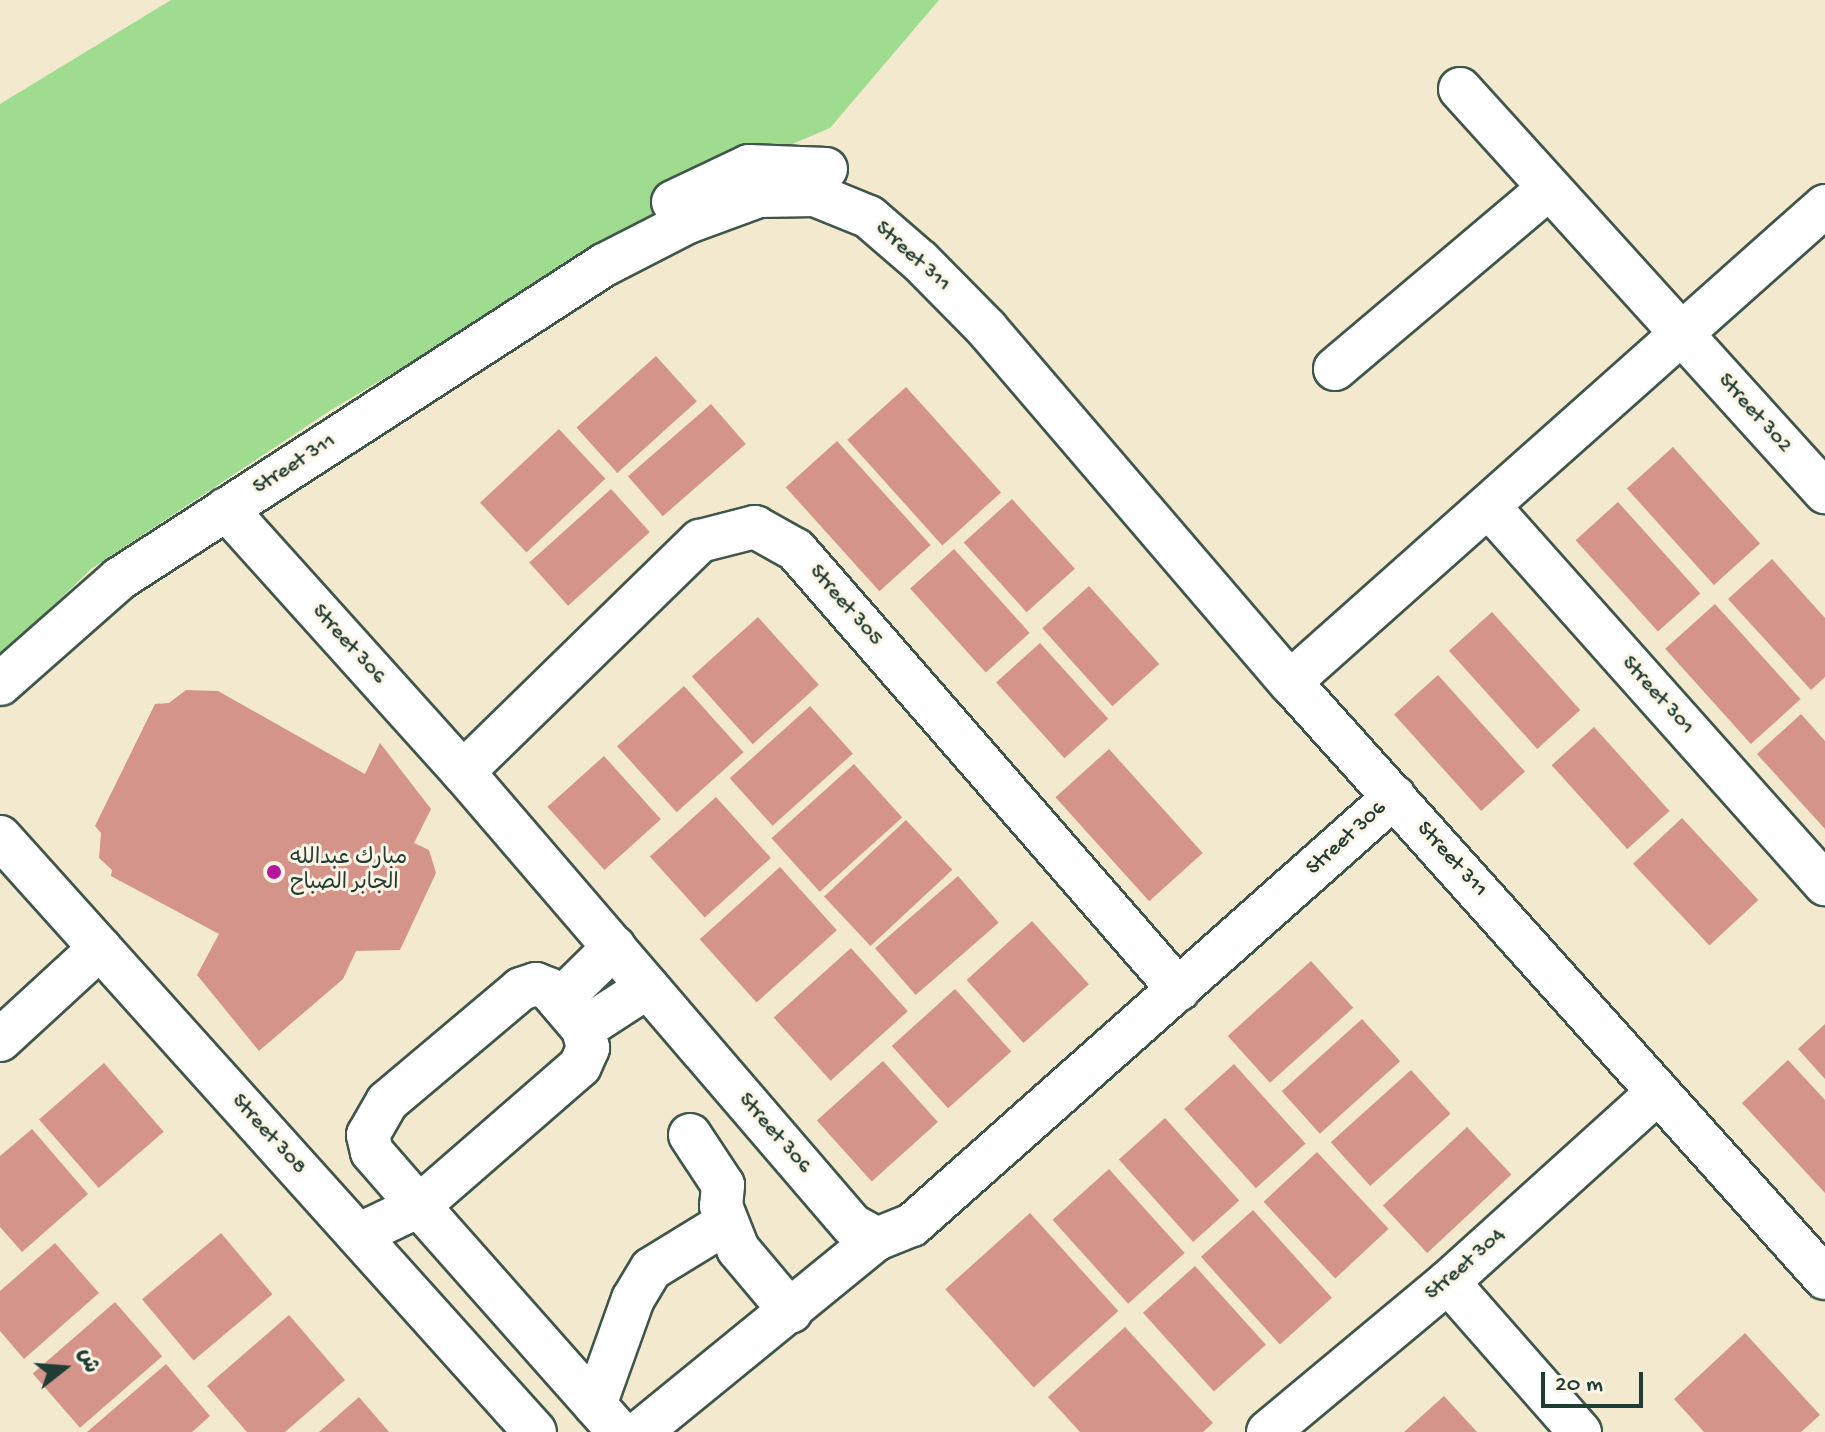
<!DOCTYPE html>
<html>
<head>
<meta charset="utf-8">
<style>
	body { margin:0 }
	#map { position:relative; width:1825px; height:1432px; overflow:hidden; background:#f3e9ce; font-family:"Gochi Hand","Playpen Sans Arabic",sans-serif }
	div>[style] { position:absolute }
	.green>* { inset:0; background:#a0dc90 }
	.building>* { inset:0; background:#d5948a; transform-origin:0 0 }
	.roads { filter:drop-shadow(2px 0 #3f574b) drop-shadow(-2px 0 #3f574b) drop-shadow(0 2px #3f574b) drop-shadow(0 -2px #3f574b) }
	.minor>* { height:42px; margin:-21px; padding:0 21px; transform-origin:21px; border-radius:21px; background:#fff }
	.dots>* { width:22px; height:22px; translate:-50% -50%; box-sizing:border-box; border:4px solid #fcf5e5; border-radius:50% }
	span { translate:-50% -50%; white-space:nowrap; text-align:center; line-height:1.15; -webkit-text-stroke:6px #fcf5e5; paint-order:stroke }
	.street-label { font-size:22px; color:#1f3d34 }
	.poi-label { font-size:22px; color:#1f3d34 }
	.left { translate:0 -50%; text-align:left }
	.north { position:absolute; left:24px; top:1328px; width:80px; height:80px; -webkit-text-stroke:6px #fcf5e5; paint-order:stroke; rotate:73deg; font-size:22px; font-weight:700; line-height:32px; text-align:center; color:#1f3d34 }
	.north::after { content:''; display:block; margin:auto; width:28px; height:36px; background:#1f3d34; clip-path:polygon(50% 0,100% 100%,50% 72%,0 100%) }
	.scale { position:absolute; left:1541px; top:1372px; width:102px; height:36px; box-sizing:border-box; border:4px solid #1f3d34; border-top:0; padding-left:10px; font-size:24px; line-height:28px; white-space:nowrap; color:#1f3d34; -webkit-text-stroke:6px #fcf5e5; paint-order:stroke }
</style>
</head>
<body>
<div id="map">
	<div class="green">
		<div style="clip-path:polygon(171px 0,939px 0,830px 128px,771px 153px,586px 258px,331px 410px,91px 569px,0 657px,0 104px)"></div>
	</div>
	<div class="building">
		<div style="left:656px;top:356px;width:61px;height:107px;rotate:48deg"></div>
		<div style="left:906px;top:387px;width:142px;height:79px;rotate:48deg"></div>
		<div style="left:711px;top:404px;width:53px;height:110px;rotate:49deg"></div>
		<div style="left:559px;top:429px;width:68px;height:108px;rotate:47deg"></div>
		<div style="left:837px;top:441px;width:140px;height:69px;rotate:48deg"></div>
		<div style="left:1673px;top:447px;width:130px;height:62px;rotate:48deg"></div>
		<div style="left:611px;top:489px;width:58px;height:110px;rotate:48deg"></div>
		<div style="left:1012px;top:499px;width:94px;height:65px;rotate:48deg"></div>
		<div style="left:1618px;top:502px;width:123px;height:57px;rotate:48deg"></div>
		<div style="left:954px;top:549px;width:113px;height:59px;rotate:48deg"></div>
		<div style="clip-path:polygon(1772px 559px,1825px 618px,1825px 677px,1811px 690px,1728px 599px)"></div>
		<div style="left:1089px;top:586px;width:105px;height:63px;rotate:48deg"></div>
		<div style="left:1715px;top:604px;width:128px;height:67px;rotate:48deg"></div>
		<div style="left:1492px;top:612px;width:132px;height:58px;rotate:48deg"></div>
		<div style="left:758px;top:617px;width:91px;height:89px;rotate:48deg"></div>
		<div style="left:1040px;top:643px;width:102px;height:59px;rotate:48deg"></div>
		<div style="left:1438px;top:675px;width:130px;height:59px;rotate:48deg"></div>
		<div style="left:684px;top:686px;width:89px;height:90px;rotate:48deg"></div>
		<div style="clip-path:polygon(186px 690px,218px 691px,365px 774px,380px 743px,431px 809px,414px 843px,429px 850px,436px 873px,400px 950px,356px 951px,343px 979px,259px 1051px,197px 975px,219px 934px,111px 876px,112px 870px,99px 858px,101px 833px,95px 826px,155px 704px,169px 703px)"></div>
		<div style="left:810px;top:706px;width:64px;height:108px;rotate:48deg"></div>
		<div style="clip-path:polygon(1801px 714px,1825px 741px,1825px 829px,1757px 754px)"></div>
		<div style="left:1594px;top:727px;width:113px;height:57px;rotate:48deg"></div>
		<div style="left:1109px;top:749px;width:140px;height:72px;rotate:48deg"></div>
		<div style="left:604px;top:756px;width:85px;height:76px;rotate:48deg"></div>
		<div style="left:854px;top:764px;width:72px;height:111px;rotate:48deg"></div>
		<div style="left:716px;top:797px;width:82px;height:89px;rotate:48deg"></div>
		<div style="left:1682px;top:818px;width:112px;height:67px;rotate:47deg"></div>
		<div style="left:906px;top:820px;width:68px;height:112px;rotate:47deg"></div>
		<div style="left:780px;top:867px;width:85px;height:108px;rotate:48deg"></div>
		<div style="left:958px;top:876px;width:62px;height:110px;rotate:49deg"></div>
		<div style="left:1032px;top:921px;width:85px;height:88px;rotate:48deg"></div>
		<div style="left:851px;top:948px;width:85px;height:104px;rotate:48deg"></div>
		<div style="left:1311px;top:961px;width:63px;height:112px;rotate:48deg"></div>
		<div style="left:955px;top:989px;width:84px;height:85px;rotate:48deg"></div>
		<div style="left:1362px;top:1019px;width:57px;height:108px;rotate:48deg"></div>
		<div style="clip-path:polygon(1825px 1024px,1825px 1079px,1798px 1049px)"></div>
		<div style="clip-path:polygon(1788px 1060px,1825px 1100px,1825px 1193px,1742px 1103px)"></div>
		<div style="left:883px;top:1061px;width:82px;height:89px;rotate:48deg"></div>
		<div style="left:104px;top:1063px;width:91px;height:86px;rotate:49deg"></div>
		<div style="left:1234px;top:1064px;width:107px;height:67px;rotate:48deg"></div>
		<div style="left:1411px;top:1070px;width:59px;height:108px;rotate:48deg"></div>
		<div style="left:1165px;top:1118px;width:111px;height:62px;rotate:48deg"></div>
		<div style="left:1467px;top:1127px;width:65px;height:115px;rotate:47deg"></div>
		<div style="clip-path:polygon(32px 1129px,88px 1194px,22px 1252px,0 1227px,0 1156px)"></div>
		<div style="left:1317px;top:1152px;width:105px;height:73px;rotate:47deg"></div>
		<div style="left:1109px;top:1169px;width:113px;height:76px;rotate:48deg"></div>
		<div style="left:1253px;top:1210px;width:118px;height:70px;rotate:48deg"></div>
		<div style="left:1030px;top:1213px;width:132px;height:114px;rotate:48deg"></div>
		<div style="left:221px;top:1233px;width:80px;height:103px;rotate:50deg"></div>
		<div style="clip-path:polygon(55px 1243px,99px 1293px,24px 1359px,0 1331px,0 1291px)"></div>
		<div style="left:1195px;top:1266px;width:106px;height:70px;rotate:48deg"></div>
		<div style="left:115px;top:1302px;width:72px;height:109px;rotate:49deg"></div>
		<div style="clip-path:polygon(289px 1315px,345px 1380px,285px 1432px,247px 1432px,207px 1386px)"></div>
		<div style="clip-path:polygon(1125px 1327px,1213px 1423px,1203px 1432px,1080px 1432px,1048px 1397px)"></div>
		<div style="clip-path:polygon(1745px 1333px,1820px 1415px,1801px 1432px,1704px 1432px,1674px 1399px)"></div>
		<div style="clip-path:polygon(166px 1364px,210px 1416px,192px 1432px,87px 1432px)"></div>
		<div style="clip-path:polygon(1444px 1396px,1477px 1432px,1404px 1432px)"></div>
		<div style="clip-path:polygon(359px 1397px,389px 1432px,319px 1432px)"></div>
	</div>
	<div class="roads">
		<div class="minor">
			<div style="left:1460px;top:89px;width:544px;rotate:47.83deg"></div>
			<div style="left:673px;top:202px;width:84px;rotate:-25.3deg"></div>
			<div style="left:749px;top:166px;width:77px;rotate:2.2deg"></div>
			<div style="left:1335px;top:369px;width:280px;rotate:-40.2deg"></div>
			<div style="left:1490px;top:508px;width:504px;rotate:48.3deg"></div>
			<div style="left:226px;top:509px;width:354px;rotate:48deg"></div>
			<div style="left:463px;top:772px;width:597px;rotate:49.35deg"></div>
			<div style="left:852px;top:1225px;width:29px;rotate:29deg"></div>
			<div style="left:877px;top:1239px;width:38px;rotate:-22deg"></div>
			<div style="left:912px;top:1225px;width:645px;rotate:-41.6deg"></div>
			<div style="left:1290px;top:682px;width:716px;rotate:-41.66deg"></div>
			<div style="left:0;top:684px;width:159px;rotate:-41.4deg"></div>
			<div style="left:119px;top:579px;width:578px;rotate:-32.92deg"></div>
			<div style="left:604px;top:265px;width:94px;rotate:-27.1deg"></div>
			<div style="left:688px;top:222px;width:76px;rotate:-20.1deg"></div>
			<div style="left:759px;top:196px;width:56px;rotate:-1deg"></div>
			<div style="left:815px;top:195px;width:58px;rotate:22.2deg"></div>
			<div style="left:869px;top:217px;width:67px;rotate:40.8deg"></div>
			<div style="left:920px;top:261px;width:95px;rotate:45.4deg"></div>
			<div style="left:987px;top:329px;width:465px;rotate:49.4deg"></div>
			<div style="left:1290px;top:682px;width:801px;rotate:48.09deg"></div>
			<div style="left:463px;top:772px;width:331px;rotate:-44.3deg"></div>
			<div style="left:700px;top:541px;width:57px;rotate:-14.3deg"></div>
			<div style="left:755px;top:527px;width:47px;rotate:29.3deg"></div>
			<div style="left:796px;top:550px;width:583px;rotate:48.96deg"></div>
			<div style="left:0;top:837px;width:800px;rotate:48.04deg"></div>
			<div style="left:560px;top:1000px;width:76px;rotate:-44.5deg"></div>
			<div style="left:583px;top:1029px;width:77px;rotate:-32.9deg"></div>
			<div style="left:0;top:1040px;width:136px;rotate:-42.6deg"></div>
			<div style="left:690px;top:1135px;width:60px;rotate:56.6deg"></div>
			<div style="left:723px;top:1185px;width:21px;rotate:95deg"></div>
			<div style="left:721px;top:1206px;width:46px;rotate:68.4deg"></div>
			<div style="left:738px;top:1249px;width:82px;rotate:49.9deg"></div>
			<div style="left:358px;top:1235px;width:68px;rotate:-25.4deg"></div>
			<div style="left:419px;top:1206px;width:213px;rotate:-41deg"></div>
			<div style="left:580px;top:1066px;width:20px;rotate:-66deg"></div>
			<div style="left:588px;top:1048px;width:20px;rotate:-105deg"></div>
			<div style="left:583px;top:1029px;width:52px;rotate:-130.4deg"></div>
			<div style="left:549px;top:989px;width:14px;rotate:-159deg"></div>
			<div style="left:536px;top:984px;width:16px;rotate:162deg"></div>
			<div style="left:521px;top:989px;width:175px;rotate:139.9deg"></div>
			<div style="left:387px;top:1102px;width:38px;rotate:120deg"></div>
			<div style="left:368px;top:1135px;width:17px;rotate:77deg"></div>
			<div style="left:372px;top:1152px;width:72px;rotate:49deg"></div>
			<div style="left:419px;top:1206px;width:302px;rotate:48.5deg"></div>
			<div style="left:1448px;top:1282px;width:200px;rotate:48.7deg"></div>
			<div style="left:595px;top:1405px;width:113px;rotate:-70.3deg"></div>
			<div style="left:633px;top:1299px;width:35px;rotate:-59deg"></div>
			<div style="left:651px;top:1269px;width:88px;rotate:-31.5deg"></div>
			<div style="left:640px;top:1432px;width:306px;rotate:-39.2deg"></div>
			<div style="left:1268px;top:1432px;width:234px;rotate:-39.8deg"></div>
			<div style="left:1448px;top:1282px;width:283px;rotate:-42.1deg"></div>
		</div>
	</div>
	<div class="dots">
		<div style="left:274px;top:872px;background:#b5179e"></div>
	</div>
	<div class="street-label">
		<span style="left:912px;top:257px;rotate:42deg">Street 311</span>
		<span style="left:1754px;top:414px;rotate:48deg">Street 302</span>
		<span style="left:295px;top:465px;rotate:-33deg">Street 311</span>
		<span style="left:845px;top:606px;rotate:49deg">Street 305</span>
		<span style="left:348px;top:645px;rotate:48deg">Street 306</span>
		<span style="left:1657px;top:696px;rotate:48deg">Street 301</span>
		<span style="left:1347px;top:839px;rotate:-42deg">Street 306</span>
		<span style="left:1451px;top:860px;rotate:48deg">Street 311</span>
		<span style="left:774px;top:1134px;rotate:49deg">Street 306</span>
		<span style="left:268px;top:1135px;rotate:48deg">Street 308</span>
		<span style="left:1466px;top:1265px;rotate:-41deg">Street 304</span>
	</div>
	<div class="poi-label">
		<span class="left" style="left:290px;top:872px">مبارك عبدالله<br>الجابر الصباح</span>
	</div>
	<div class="north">ش</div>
	<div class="scale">20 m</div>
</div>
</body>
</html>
